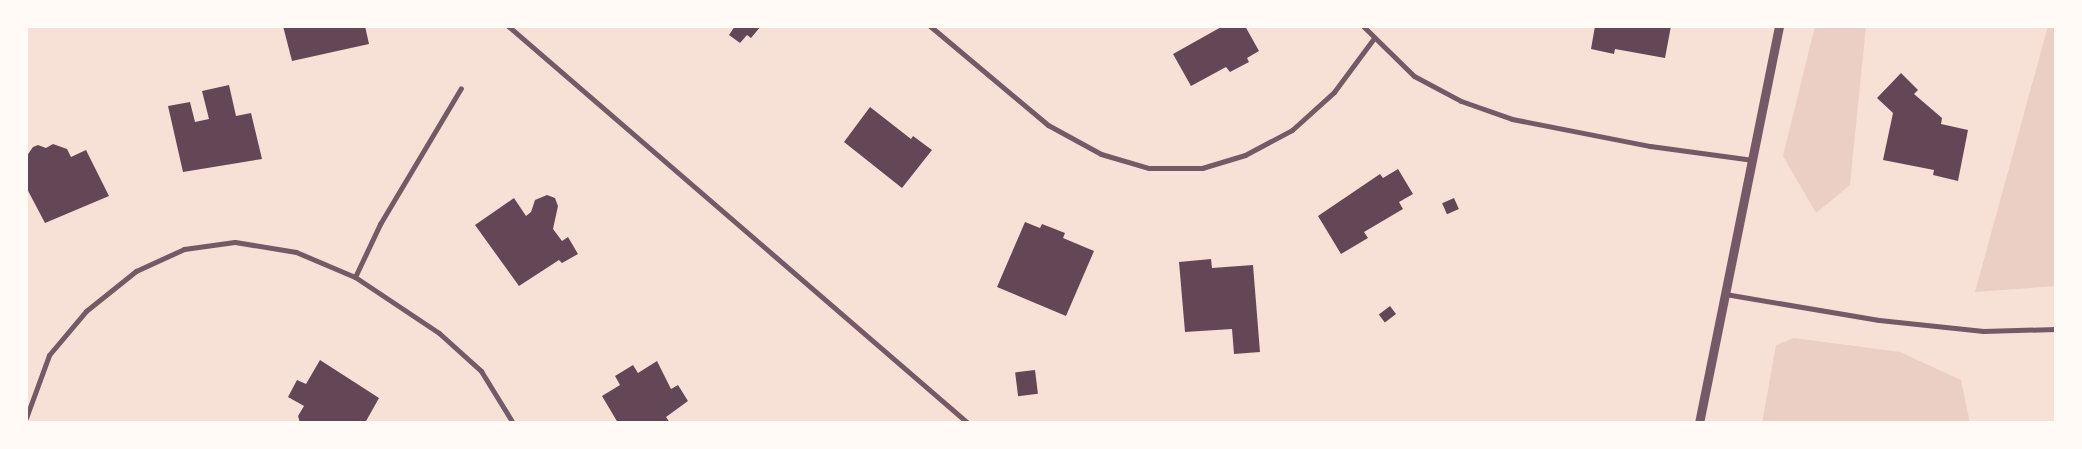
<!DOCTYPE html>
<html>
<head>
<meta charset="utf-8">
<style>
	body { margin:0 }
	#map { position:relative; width:2082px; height:449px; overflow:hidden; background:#f7e1d7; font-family:Roboto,sans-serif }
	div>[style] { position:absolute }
	.green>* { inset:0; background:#ebcfc5 }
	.building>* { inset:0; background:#644757; transform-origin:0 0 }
	.minor>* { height:5px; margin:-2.5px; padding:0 2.5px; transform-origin:2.5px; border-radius:2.5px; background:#755966 }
	.tertiary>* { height:9px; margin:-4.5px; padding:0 4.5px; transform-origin:4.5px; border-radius:4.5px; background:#755966 }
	span { translate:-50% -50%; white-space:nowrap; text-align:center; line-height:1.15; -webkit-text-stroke:5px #fffaf5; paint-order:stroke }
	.frame { position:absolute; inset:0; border:28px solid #fffaf5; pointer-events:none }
</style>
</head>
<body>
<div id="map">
	<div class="green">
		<div style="clip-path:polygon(1815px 26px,1866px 26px,1850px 185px,1816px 213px,1783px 156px)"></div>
		<div style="clip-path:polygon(2048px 26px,2056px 26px,2056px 286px,1975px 292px)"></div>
		<div style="clip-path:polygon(1794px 338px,1900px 352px,1961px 380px,1970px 423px,1762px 423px,1776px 345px)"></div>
	</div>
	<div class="building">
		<div style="clip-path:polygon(283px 26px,365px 26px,369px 44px,292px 61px)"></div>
		<div style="clip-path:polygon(735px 26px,761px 26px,751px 38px,747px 35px,740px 43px,729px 35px)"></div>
		<div style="clip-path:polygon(1223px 26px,1245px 26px,1259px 51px,1247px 58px,1249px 62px,1230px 72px,1226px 67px,1191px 86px,1173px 54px)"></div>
		<div style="clip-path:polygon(1595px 26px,1671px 26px,1665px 58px,1615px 49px,1614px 54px,1591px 49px)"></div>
		<div style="clip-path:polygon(1901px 73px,1918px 90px,1914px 94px,1942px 118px,1941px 124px,1968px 130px,1958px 181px,1933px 175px,1934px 170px,1883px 160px,1893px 113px,1877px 98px)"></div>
		<div style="clip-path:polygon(229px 85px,236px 116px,251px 113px,262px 159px,183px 172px,168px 106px,190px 102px,195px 122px,209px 119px,202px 91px)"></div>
		<div style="clip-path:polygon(870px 107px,911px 139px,913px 136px,932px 150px,902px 188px,844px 142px)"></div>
		<div style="clip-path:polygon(53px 144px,67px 149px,71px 157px,86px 150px,109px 196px,45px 223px,26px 187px,26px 157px,33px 147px,38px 145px,46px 148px)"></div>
		<div style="clip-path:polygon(1398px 169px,1413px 194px,1399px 202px,1403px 209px,1364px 232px,1368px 238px,1341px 254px,1318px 216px,1380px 174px,1383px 178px)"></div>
		<div style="clip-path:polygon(547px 195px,555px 198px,558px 206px,553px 229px,562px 241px,568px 237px,578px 254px,562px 263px,559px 260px,519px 286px,475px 225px,514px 198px,526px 216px,531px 212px,535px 200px)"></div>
		<div style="left:1454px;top:198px;width:12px;height:13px;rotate:66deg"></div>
		<div style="clip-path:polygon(1025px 222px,1040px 228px,1042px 224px,1065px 233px,1063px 238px,1094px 251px,1066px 316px,997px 287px)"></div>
		<div style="clip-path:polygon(1211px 259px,1212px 268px,1253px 265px,1260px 352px,1234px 354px,1232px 329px,1185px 332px,1179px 262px)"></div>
		<div style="left:1390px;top:306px;width:10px;height:14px;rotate:53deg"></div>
		<div style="clip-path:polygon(320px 360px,379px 398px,365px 423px,300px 423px,298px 416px,304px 406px,288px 397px,297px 380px,306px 384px)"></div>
		<div style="clip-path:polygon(657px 361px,671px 389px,678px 385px,688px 401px,666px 417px,670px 423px,618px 423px,602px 396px,620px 385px,615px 376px,633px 365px,638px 373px)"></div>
		<div style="left:1035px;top:370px;width:24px;height:20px;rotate:83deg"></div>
	</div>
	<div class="minor">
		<div style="left:508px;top:26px;width:608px;rotate:40.8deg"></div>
		<div style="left:930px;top:26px;width:154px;rotate:40deg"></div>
		<div style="left:1048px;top:125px;width:60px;rotate:28.7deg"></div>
		<div style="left:1101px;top:154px;width:50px;rotate:16.3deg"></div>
		<div style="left:1149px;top:168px;width:53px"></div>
		<div style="left:1202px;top:168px;width:45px;rotate:-16.8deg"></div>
		<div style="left:1245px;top:155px;width:53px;rotate:-28deg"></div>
		<div style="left:1292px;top:130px;width:57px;rotate:-42.1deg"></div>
		<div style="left:1334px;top:92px;width:67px;rotate:-53.5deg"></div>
		<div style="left:1363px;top:26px;width:71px;rotate:44.4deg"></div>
		<div style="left:1414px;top:76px;width:53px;rotate:28deg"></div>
		<div style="left:1461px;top:101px;width:54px;rotate:19.4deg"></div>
		<div style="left:1512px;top:119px;width:141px;rotate:11.1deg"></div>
		<div style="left:1650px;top:146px;width:104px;rotate:7.7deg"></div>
		<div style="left:355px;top:277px;width:59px;rotate:-64.7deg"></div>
		<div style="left:380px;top:224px;width:158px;rotate:-59.2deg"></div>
		<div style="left:1725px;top:294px;width:156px;rotate:9.6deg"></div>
		<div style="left:1879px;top:320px;width:105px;rotate:6deg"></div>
		<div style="left:1983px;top:331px;width:73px;rotate:-1.6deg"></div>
		<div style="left:26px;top:418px;width:67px;rotate:-69.9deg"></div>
		<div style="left:49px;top:355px;width:57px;rotate:-49.9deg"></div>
		<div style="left:86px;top:311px;width:64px;rotate:-38.7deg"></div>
		<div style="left:136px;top:271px;width:53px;rotate:-24.6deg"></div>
		<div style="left:184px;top:249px;width:51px;rotate:-7.8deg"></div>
		<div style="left:235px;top:242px;width:62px;rotate:9.3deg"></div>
		<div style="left:296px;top:252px;width:64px;rotate:23deg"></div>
		<div style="left:355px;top:277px;width:101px;rotate:33.7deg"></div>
		<div style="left:439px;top:333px;width:57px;rotate:42.1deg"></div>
		<div style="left:481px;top:371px;width:61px;rotate:58.4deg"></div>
	</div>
	<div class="tertiary">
		<div style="left:1699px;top:423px;width:405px;rotate:-78.6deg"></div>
	</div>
	<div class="frame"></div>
</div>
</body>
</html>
